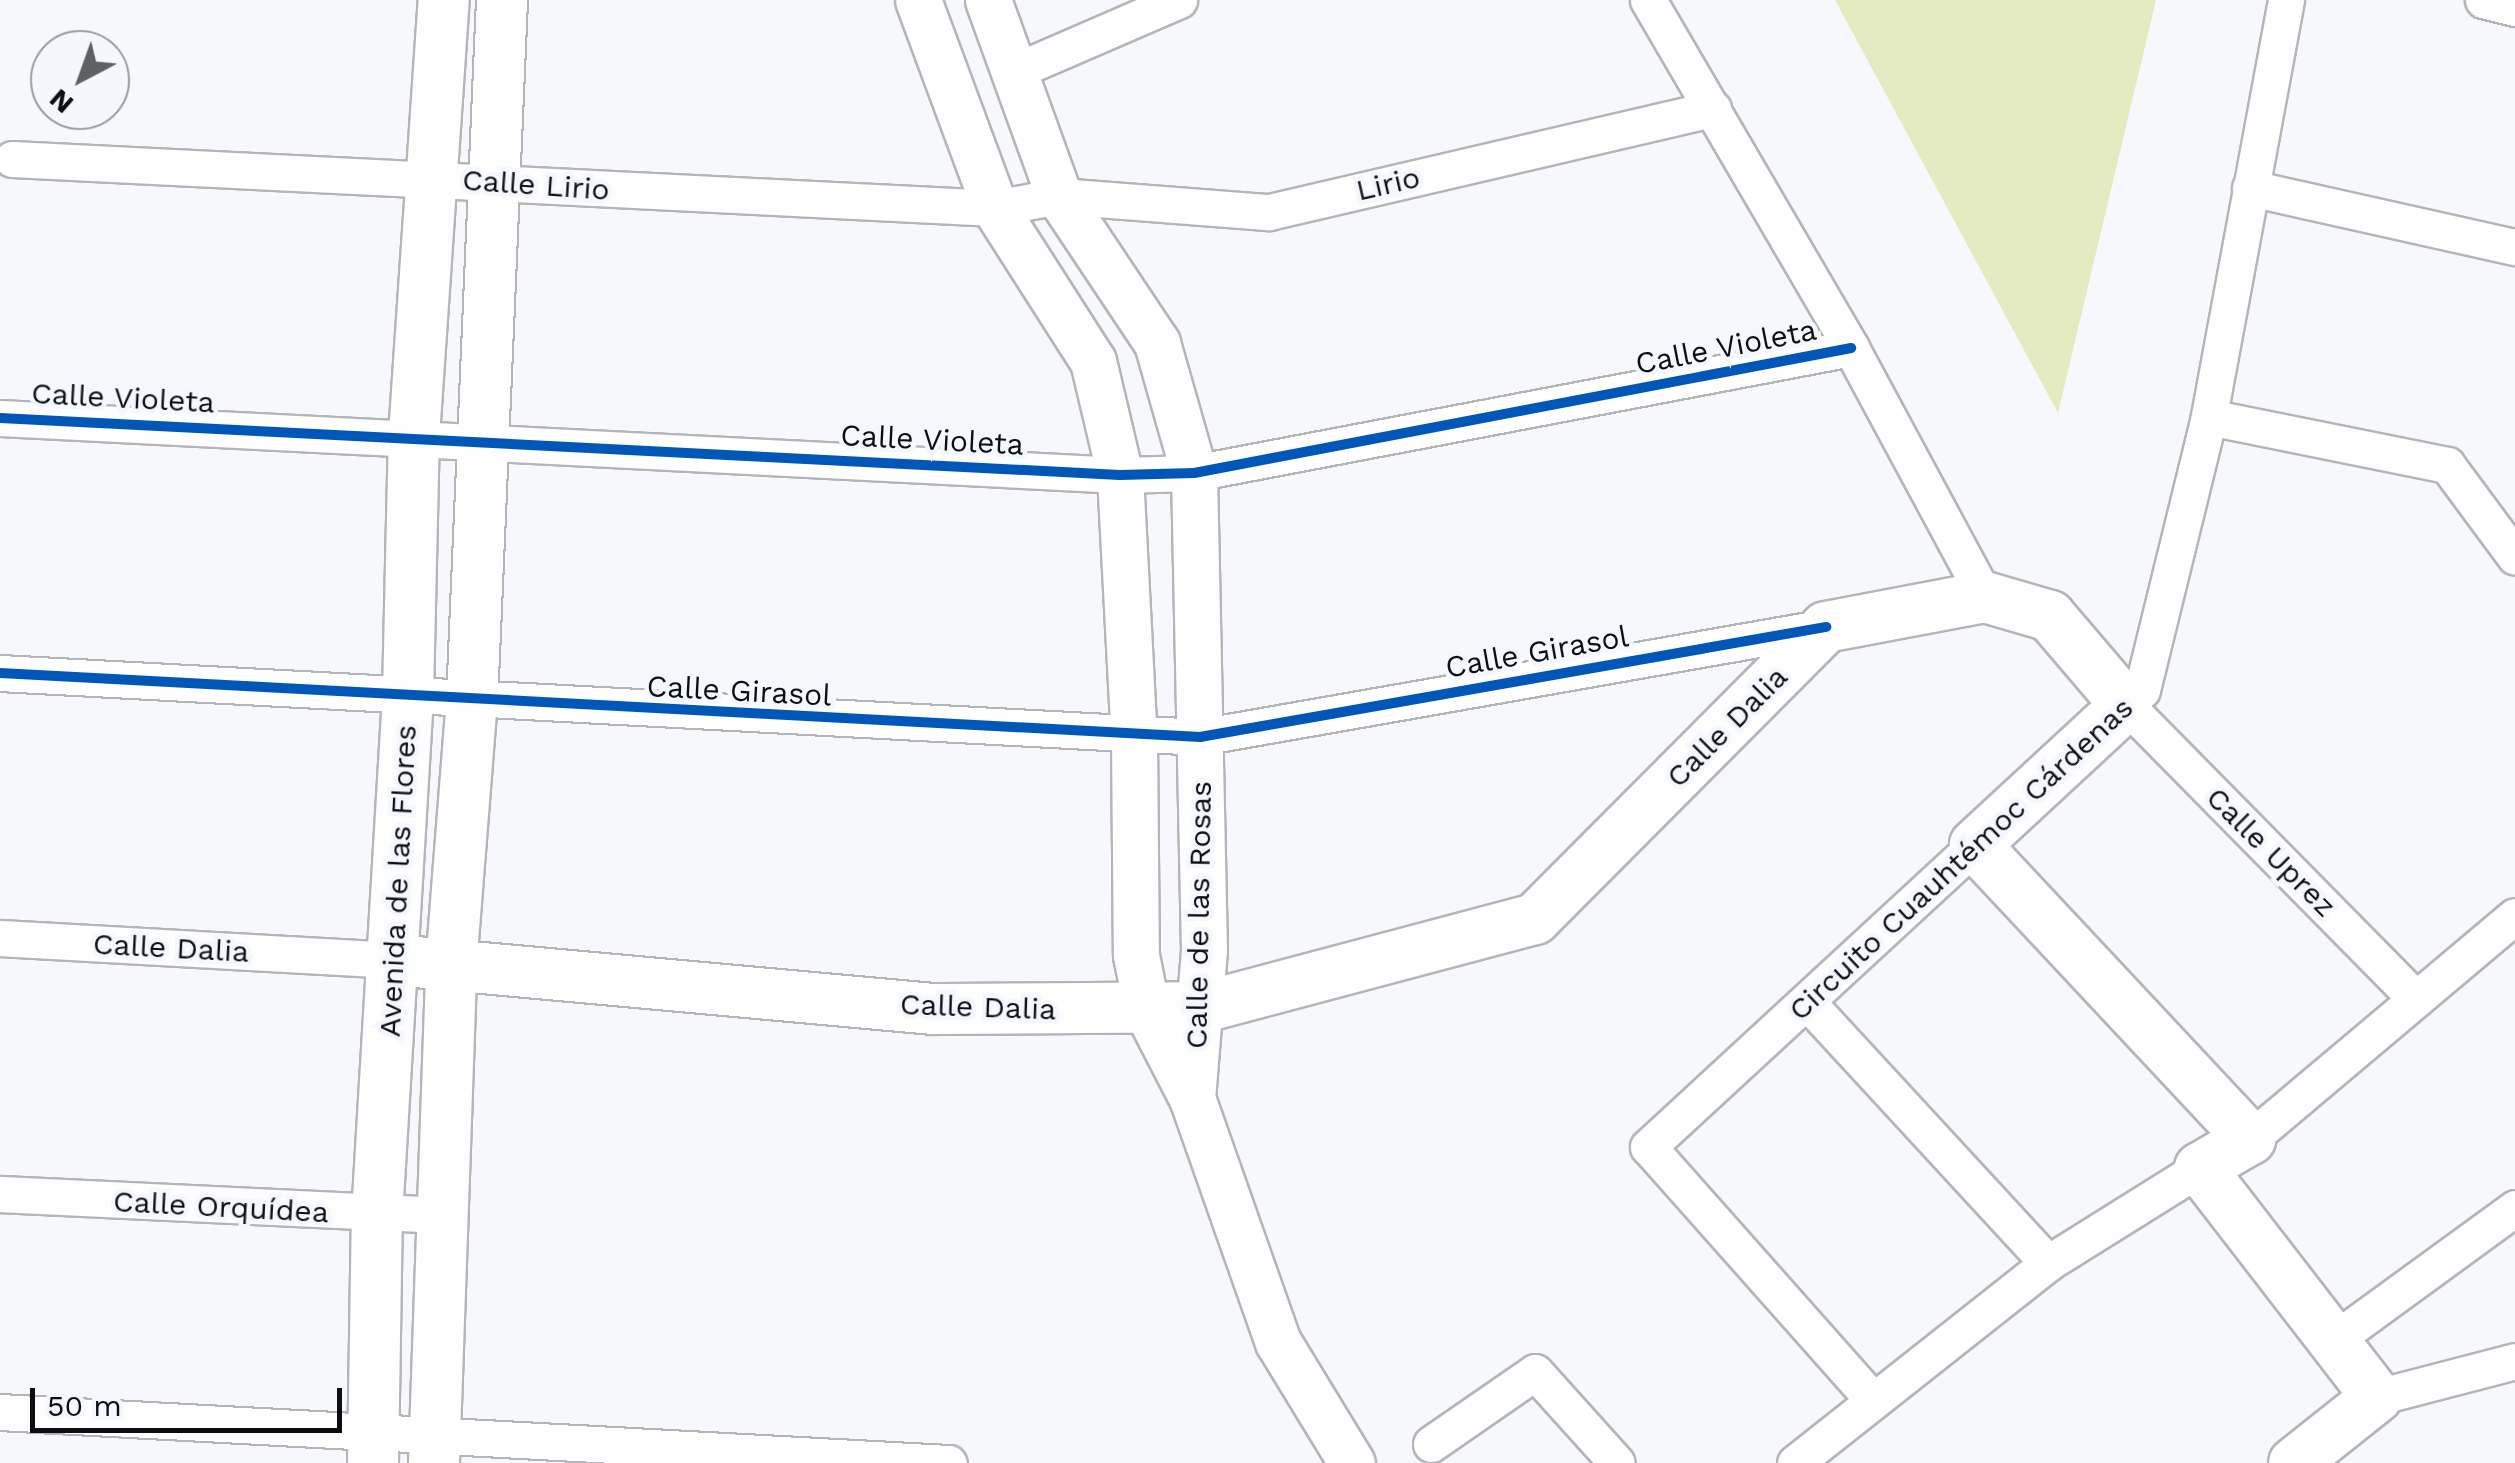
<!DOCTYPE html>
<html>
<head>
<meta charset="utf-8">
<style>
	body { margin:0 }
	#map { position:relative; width:2515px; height:1463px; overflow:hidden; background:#f7f8fc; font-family:"Work Sans",sans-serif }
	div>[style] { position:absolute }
	.green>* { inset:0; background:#e4ebc1 }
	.roads { filter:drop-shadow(2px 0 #b4b5b9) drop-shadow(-2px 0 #b4b5b9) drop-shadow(0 2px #b4b5b9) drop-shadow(0 -2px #b4b5b9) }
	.minor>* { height:35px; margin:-17.5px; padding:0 17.5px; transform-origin:17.5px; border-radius:17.5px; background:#fefeff }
	.tertiary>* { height:45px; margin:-22.5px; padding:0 22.5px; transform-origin:22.5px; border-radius:22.5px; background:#fefeff }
	.secondary>* { height:50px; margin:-25px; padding:0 25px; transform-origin:25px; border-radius:25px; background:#fefeff }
	.cycleway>* { height:10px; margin:-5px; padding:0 5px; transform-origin:5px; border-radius:5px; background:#0057b8 }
	span { translate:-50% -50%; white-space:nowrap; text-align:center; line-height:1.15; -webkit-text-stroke:9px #f5f7fe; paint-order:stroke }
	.street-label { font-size:30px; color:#0d0e11 }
	.north { position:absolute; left:30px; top:30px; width:100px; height:100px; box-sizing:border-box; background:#f5f7fe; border:2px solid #989a9f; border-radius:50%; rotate:221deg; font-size:28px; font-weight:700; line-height:40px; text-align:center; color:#0d0e11 }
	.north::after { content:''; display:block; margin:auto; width:35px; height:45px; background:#5f6063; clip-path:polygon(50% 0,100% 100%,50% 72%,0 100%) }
	.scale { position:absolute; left:30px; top:1388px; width:312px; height:45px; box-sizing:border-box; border:5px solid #0d0e11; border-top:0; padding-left:12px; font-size:30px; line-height:35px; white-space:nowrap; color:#0d0e11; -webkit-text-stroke:8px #f5f7fe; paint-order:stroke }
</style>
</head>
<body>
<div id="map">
	<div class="green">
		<div style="clip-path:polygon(1835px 0,2156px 0,2058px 413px)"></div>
	</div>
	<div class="roads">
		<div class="minor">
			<div style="left:1648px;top:0;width:403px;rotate:59.7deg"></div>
			<div style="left:1851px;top:348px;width:283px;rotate:61.7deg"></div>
			<div style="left:2286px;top:0;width:424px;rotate:100.5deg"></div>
			<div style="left:2209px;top:417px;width:281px;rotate:103.8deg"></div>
			<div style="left:2142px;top:690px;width:22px;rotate:137deg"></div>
			<div style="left:2126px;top:705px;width:413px;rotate:45.4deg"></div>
			<div style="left:2483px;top:0;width:33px;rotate:14deg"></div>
			<div style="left:1013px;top:72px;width:181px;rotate:-23.4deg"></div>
			<div style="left:12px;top:159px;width:984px;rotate:2.85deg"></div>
			<div style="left:995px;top:208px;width:65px;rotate:-10.6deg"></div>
			<div style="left:1059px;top:196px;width:211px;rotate:4.4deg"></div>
			<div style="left:1269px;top:212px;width:456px;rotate:-13.1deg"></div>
			<div style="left:2250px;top:188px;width:271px;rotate:12.6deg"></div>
			<div style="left:2209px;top:417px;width:243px;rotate:11.4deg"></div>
			<div style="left:2447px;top:465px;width:114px;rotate:53.5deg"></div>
			<div style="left:0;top:418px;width:1121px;rotate:2.91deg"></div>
			<div style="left:1120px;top:475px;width:74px;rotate:-1.5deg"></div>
			<div style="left:1194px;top:473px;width:669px;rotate:-10.77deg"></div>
			<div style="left:0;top:673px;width:1202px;rotate:3.05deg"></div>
			<div style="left:1200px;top:737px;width:636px;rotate:-9.97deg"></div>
			<div style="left:0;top:938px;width:395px;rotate:3.2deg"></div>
			<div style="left:1808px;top:1003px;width:354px;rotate:47.3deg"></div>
			<div style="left:2250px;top:1139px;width:346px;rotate:-40.1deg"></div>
			<div style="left:0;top:1194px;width:442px;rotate:2.7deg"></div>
			<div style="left:2334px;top:1340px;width:224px;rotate:-36.1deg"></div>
			<div style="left:2377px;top:1397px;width:143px;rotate:-14.6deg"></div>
			<div style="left:1872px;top:1399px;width:337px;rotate:-131.6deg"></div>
			<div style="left:1648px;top:1147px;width:445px;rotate:-42.7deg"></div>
			<div style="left:0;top:1412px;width:950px;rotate:3.08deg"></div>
			<div style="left:1431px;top:1444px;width:126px;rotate:-34.7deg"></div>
			<div style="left:1535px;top:1372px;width:122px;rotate:48deg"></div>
			<div style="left:1795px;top:1463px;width:323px;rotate:-38.3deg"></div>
			<div style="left:2048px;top:1263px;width:179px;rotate:-32deg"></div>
		</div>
		<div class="tertiary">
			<div style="left:918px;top:0;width:222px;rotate:69.7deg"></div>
			<div style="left:995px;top:208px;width:182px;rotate:57.4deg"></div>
			<div style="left:1093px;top:361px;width:117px;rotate:76.7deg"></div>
			<div style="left:1120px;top:475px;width:263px;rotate:87deg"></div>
			<div style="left:1134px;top:738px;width:217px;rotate:89.5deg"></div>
			<div style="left:1136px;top:955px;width:57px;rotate:78.9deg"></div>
			<div style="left:1147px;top:1011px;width:98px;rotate:62.7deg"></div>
			<div style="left:1192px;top:1098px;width:259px;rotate:70.6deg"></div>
			<div style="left:1278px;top:1342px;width:142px;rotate:58.6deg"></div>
			<div style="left:988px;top:0;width:208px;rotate:70.1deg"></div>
			<div style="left:1059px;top:196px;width:177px;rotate:56.3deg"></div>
			<div style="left:1157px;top:343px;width:135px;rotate:74.1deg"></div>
			<div style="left:1194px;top:473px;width:477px;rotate:88.8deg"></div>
			<div style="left:1204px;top:950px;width:148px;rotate:94.6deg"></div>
		</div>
		<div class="secondary">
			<div style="left:394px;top:960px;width:541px;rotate:5.19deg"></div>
			<div style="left:933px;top:1009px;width:271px;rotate:-0.4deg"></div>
			<div style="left:1204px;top:1007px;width:342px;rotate:-14.9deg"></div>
			<div style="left:1535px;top:919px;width:412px;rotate:-45.1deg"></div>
			<div style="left:1826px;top:627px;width:162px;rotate:-10.7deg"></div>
			<div style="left:1985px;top:597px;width:68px;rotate:16.3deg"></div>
			<div style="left:2050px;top:616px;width:117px;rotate:49.5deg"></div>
			<div style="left:2126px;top:705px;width:206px;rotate:137.2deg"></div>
			<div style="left:1975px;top:845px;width:403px;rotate:46.9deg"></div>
			<div style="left:2250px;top:1139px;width:58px;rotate:149.9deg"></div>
			<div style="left:2200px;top:1168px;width:289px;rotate:52.3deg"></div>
			<div style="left:2377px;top:1397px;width:106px;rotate:141.5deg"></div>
			<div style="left:373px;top:1463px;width:247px;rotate:-89.1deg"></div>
			<div style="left:377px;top:1216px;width:522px;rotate:-86.59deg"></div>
			<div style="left:408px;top:695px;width:259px;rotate:-88.7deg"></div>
			<div style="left:414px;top:436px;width:437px;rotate:-86.1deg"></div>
			<div style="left:434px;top:1463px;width:497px;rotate:-88deg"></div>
			<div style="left:451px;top:966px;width:266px;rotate:-85.5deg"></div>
			<div style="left:472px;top:701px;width:702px;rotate:-87.55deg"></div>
		</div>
	</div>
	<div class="cycleway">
		<div style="left:0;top:418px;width:1121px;rotate:2.91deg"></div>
		<div style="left:1120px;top:475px;width:74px;rotate:-1.5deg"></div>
		<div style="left:1194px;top:473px;width:669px;rotate:-10.77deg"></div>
		<div style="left:0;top:673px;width:1202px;rotate:3.05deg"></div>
		<div style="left:1200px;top:737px;width:636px;rotate:-9.97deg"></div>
	</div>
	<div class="street-label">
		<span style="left:1388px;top:184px;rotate:-13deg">Lirio</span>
		<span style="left:536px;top:185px;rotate:4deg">Calle Lirio</span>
		<span style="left:1726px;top:347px;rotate:-11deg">Calle Violeta</span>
		<span style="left:123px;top:398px;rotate:3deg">Calle Violeta</span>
		<span style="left:932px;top:440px;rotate:3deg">Calle Violeta</span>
		<span style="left:1537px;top:652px;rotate:-10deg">Calle Girasol</span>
		<span style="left:739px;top:691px;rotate:3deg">Calle Girasol</span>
		<span style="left:1727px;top:727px;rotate:-45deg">Calle Dalia</span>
		<span style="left:2271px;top:852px;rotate:45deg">Calle Uprez</span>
		<span style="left:1961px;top:859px;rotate:-43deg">Circuito Cuauhtémoc Cárdenas</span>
		<span style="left:398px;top:881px;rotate:-87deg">Avenida de las Flores</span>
		<span style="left:1199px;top:915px;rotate:-89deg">Calle de las Rosas</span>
		<span style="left:171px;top:948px;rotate:3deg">Calle Dalia</span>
		<span style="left:978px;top:1007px;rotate:2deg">Calle Dalia</span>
		<span style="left:221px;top:1207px;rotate:3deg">Calle Orquídea</span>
	</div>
	<div class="north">N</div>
	<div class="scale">50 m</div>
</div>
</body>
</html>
